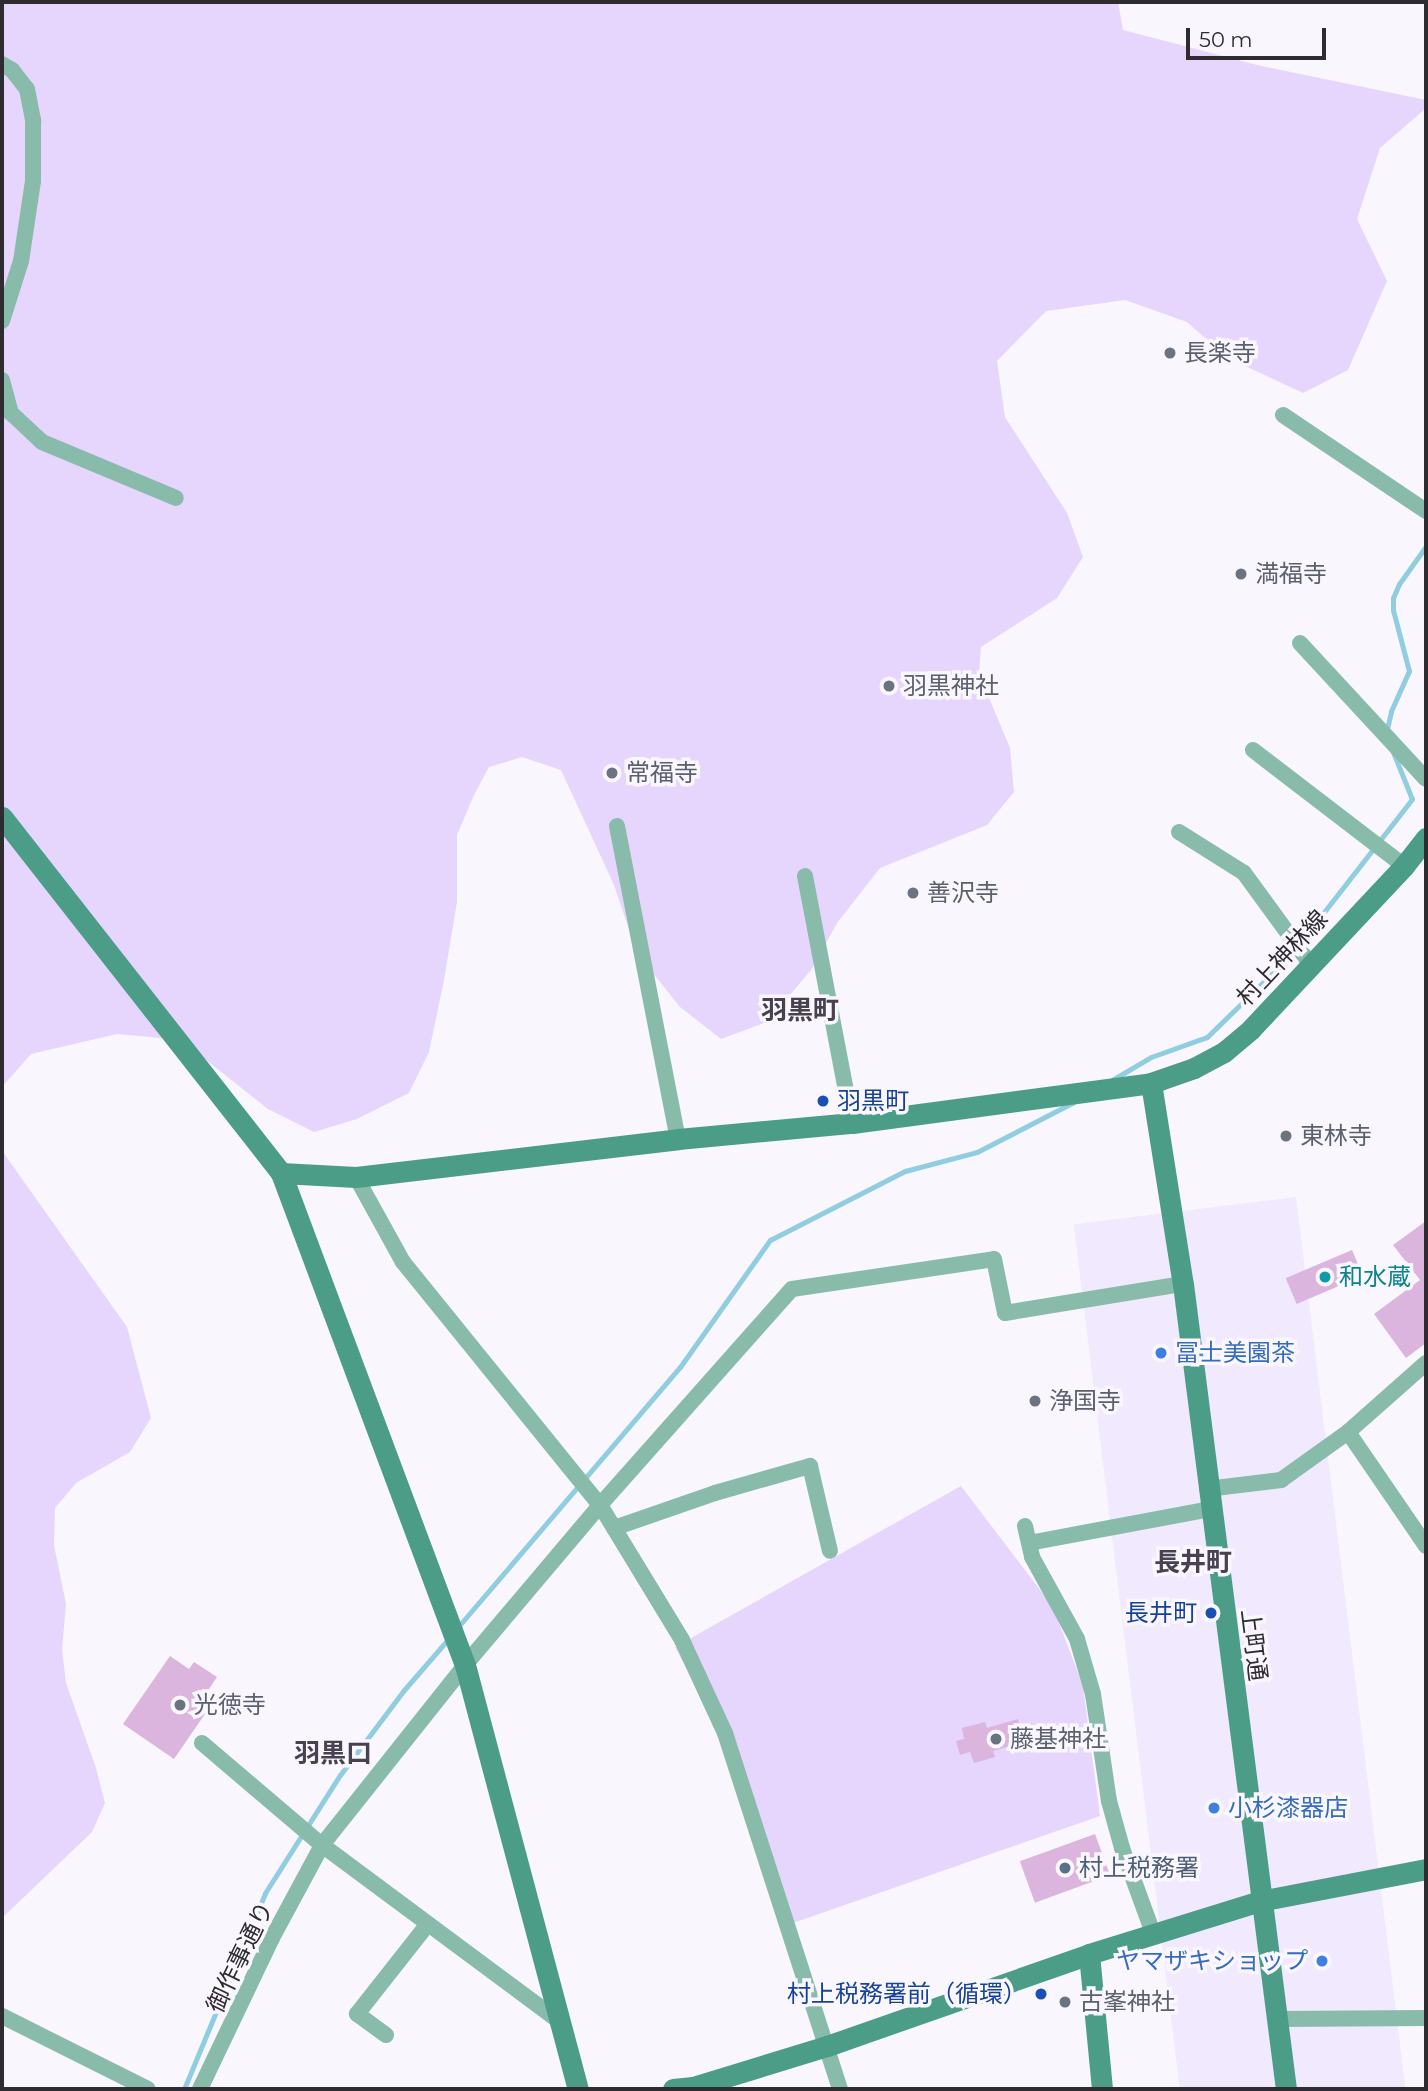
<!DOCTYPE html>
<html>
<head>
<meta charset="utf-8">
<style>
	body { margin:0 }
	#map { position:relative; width:1428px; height:2091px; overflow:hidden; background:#f9f6fd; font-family:Montserrat,"Noto Sans JP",sans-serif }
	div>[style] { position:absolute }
	.built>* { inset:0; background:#f1e9fd; transform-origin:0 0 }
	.green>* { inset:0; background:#e6d5fd }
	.stream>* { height:5px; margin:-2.5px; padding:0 2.5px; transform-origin:2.5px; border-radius:2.5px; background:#90cde1 }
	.building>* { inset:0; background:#dbb5dd; transform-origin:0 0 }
	.street>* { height:16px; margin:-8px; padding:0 8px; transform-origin:8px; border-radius:8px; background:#89bbab }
	.secondary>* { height:21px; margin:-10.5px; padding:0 10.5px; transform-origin:10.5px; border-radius:10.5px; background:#4b9d87 }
	.dots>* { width:19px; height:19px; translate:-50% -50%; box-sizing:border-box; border:4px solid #f9f6fd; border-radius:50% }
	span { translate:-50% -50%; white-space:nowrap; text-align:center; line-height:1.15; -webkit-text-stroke:7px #f9f6fd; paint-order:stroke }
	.worship-label { font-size:24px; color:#5b616d }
	.left { translate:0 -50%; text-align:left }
	.street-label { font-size:24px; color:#2e2b31 }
	.transit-label { font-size:24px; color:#164399 }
	.right { translate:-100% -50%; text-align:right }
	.culture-label { font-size:24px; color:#0d838f }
	.shop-label { font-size:24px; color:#366cbe }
	.service-label { font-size:24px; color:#4e5e75 }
	.neighbourhood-label { font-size:26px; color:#484150; font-weight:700 }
	.frame { position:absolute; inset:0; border:4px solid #2e2b31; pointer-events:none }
	.scale { position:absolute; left:1186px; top:28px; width:140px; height:32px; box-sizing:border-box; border:4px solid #2e2b31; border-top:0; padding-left:9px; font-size:21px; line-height:24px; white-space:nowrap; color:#2e2b31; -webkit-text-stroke:5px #f9f6fd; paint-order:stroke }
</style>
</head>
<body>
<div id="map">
	<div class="built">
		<div style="left:1296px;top:1197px;width:898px;height:224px;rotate:83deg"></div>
	</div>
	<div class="green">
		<div style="clip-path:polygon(2px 2px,1118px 2px,1123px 30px,1261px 66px,1426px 100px,1426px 108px,1380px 148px,1357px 219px,1387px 281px,1348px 370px,1303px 393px,1228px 358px,1187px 322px,1125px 300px,1046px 311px,997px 361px,1005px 417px,1067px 513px,1083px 557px,1057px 598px,981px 647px,979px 674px,1010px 748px,1014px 792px,987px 825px,880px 868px,837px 923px,811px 970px,767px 1022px,721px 1039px,680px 1007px,637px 953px,614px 885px,561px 770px,522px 757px,489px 767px,474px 795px,457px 835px,457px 902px,444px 980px,429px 1052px,409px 1093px,357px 1119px,314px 1132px,268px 1109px,181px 1040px,117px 1034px,31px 1054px,2px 1087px)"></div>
		<div style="clip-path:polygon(2px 1146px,5px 1155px,127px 1327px,151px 1418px,130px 1452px,76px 1483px,55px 1508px,54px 1545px,66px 1604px,62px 1650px,66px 1683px,96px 1768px,105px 1803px,92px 1832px,2px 1918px)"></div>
		<div style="clip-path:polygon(961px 1486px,1053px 1607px,1083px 1686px,1100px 1816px,793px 1923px,744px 1777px,675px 1647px)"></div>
	</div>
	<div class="stream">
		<div style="left:1387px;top:729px;width:18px;rotate:-77deg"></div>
		<div style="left:1391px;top:711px;width:44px;rotate:-65.8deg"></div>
		<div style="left:1409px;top:671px;width:63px;rotate:-104.7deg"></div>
		<div style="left:1393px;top:610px;width:12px;rotate:-90deg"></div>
		<div style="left:1393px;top:598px;width:15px;rotate:-67deg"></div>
		<div style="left:1399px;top:584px;width:47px;rotate:-54.6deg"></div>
		<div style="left:1112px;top:1080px;width:45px;rotate:-30.5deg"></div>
		<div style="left:1151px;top:1057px;width:59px;rotate:-19.7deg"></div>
		<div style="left:1207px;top:1037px;width:115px;rotate:-44.3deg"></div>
		<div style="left:1289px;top:957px;width:200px;rotate:-52.1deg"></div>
		<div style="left:1412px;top:799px;width:51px;rotate:-112deg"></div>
		<div style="left:457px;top:1628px;width:343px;rotate:-49.5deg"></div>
		<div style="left:680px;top:1367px;width:156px;rotate:-54.7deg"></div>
		<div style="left:770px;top:1240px;width:152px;rotate:-27.1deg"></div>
		<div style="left:905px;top:1171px;width:74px;rotate:-14.8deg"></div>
		<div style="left:977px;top:1152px;width:109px;rotate:-27.3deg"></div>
		<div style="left:184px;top:2089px;width:212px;rotate:-67.5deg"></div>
		<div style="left:265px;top:1893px;width:140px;rotate:-57.6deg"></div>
		<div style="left:340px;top:1775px;width:106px;rotate:-53deg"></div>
		<div style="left:404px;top:1690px;width:69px;rotate:-49.1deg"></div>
	</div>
	<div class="building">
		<div style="clip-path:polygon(1426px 1221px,1426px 1343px,1406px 1358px,1374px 1314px,1420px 1280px,1393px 1245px)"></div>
		<div style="left:1352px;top:1250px;width:28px;height:72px;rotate:67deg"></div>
		<div style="clip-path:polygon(170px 1656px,189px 1669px,194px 1662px,217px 1677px,209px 1689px,218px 1695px,174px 1759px,123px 1724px)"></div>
		<div style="clip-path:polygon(1018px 1719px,1024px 1742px,993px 1751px,995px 1757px,974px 1763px,970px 1752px,960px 1755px,956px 1741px,964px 1739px,962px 1728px,985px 1722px,987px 1728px)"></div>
		<div style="left:1095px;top:1834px;width:44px;height:80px;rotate:70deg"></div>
	</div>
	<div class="street">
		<div style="left:2px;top:64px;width:12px;rotate:31deg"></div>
		<div style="left:12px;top:70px;width:24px;rotate:52deg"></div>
		<div style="left:27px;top:89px;width:33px;rotate:79deg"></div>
		<div style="left:33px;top:121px;width:60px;rotate:90deg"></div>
		<div style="left:33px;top:181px;width:81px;rotate:98.5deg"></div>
		<div style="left:21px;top:261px;width:63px;rotate:107.6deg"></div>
		<div style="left:2px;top:380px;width:34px;rotate:75deg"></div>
		<div style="left:11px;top:413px;width:42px;rotate:43.1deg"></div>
		<div style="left:42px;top:442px;width:145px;rotate:22.7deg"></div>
		<div style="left:1283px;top:415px;width:172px;rotate:33.9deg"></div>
		<div style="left:1300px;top:643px;width:185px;rotate:47.2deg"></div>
		<div style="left:1253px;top:750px;width:190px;rotate:37.5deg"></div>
		<div style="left:617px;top:826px;width:319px;rotate:79deg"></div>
		<div style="left:1179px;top:832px;width:77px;rotate:32.2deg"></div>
		<div style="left:1244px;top:873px;width:114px;rotate:53.9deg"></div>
		<div style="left:805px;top:876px;width:251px;rotate:79.2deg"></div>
		<div style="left:356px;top:1177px;width:97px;rotate:61.1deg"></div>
		<div style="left:403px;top:1262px;width:313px;rotate:51deg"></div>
		<div style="left:600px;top:1505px;width:158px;rotate:58.7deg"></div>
		<div style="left:682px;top:1640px;width:102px;rotate:65.2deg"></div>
		<div style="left:725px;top:1733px;width:374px;rotate:72.1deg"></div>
		<div style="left:1348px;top:1432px;width:138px;rotate:55.6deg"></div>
		<div style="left:1207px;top:1489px;width:75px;rotate:-6.9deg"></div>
		<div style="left:1281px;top:1480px;width:82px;rotate:-35.6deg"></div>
		<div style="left:1348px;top:1432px;width:104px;rotate:-41.5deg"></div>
		<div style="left:1025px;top:1526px;width:32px;rotate:77deg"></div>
		<div style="left:1032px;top:1557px;width:94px;rotate:61.2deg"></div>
		<div style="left:1077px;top:1639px;width:57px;rotate:73.8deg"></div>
		<div style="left:1093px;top:1694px;width:108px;rotate:81.5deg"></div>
		<div style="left:1109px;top:1801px;width:49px;rotate:74.5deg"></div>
		<div style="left:1122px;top:1848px;width:90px;rotate:70deg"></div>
		<div style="left:614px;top:1528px;width:107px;rotate:-19.1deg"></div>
		<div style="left:715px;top:1493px;width:99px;rotate:-15.9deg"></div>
		<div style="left:810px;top:1466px;width:87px;rotate:76.8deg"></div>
		<div style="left:1029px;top:1543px;width:184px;rotate:-10.6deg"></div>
		<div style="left:202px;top:1743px;width:157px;rotate:40.4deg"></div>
		<div style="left:322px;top:1845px;width:299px;rotate:36.6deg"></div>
		<div style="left:2px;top:2016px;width:163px;rotate:26.6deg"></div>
		<div style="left:1278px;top:2019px;width:148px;rotate:-0.4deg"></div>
		<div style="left:386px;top:2035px;width:36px;rotate:-144deg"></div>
		<div style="left:357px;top:2014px;width:113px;rotate:-51.8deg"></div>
		<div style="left:200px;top:2089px;width:167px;rotate:-64.5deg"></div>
		<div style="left:272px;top:1938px;width:106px;rotate:-61.7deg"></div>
		<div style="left:322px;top:1845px;width:230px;rotate:-51.5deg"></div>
		<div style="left:465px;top:1665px;width:209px;rotate:-49.8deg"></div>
		<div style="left:600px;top:1505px;width:289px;rotate:-48.4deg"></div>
		<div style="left:792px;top:1289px;width:204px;rotate:-8.4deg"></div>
		<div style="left:994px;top:1259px;width:55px;rotate:78.5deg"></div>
		<div style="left:1005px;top:1313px;width:180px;rotate:-9.3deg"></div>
	</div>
	<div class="secondary">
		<div style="left:2px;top:817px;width:452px;rotate:51.9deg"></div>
		<div style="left:281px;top:1173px;width:75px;rotate:3.1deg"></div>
		<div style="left:356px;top:1177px;width:324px;rotate:-6.7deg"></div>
		<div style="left:678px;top:1139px;width:175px;rotate:-5.3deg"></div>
		<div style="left:852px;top:1123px;width:302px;rotate:-7.6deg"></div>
		<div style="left:1151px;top:1083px;width:46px;rotate:-19.2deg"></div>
		<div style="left:1194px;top:1068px;width:34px;rotate:-28deg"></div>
		<div style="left:1224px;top:1052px;width:35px;rotate:-40deg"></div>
		<div style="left:1251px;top:1029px;width:224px;rotate:-46.8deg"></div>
		<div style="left:1404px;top:866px;width:36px;rotate:-52deg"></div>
		<div style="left:1151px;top:1083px;width:204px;rotate:81deg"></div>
		<div style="left:1183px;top:1284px;width:812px;rotate:82.71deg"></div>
		<div style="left:281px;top:1173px;width:525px;rotate:69.5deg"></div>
		<div style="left:465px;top:1665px;width:439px;rotate:75.1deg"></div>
		<div style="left:1089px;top:1954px;width:136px;rotate:84.5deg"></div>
		<div style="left:673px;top:2089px;width:20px;rotate:-6deg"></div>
		<div style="left:693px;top:2087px;width:140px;rotate:-17deg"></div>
		<div style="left:827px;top:2046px;width:278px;rotate:-19.3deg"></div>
		<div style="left:1089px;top:1954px;width:179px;rotate:-17.2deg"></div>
		<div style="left:1260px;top:1901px;width:169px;rotate:-10.9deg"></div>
	</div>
	<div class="dots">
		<div style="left:1170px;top:353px;background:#6b7280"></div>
		<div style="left:1241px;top:574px;background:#6b7280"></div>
		<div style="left:889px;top:686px;background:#6b7280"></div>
		<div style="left:612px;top:773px;background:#6b7280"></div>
		<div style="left:913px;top:893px;background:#6b7280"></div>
		<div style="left:823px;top:1101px;background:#1a4fb4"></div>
		<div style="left:1286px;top:1136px;background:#6b7280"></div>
		<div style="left:1325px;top:1277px;background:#0f9aa8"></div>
		<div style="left:1161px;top:1353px;background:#3f7fe0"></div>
		<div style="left:1035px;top:1401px;background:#6b7280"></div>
		<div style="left:1211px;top:1613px;background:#1a4fb4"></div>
		<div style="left:180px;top:1705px;background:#6b7280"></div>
		<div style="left:996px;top:1739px;background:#6b7280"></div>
		<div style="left:1214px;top:1808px;background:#3f7fe0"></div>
		<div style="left:1065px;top:1868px;background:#5c6f8a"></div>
		<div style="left:1322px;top:1961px;background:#3f7fe0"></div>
		<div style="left:1041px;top:1994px;background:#1a4fb4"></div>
		<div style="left:1065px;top:2002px;background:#6b7280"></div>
	</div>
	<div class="worship-label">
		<span class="left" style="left:1184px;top:353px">長楽寺</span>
		<span class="left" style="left:1255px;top:574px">満福寺</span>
		<span class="left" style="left:903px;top:686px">羽黒神社</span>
		<span class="left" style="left:626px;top:773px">常福寺</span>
		<span class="left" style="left:927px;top:893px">善沢寺</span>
		<span class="left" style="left:1300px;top:1136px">東林寺</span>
		<span class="left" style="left:1049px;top:1401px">浄国寺</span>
		<span class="left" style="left:194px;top:1705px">光徳寺</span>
		<span class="left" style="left:1010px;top:1739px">藤基神社</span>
		<span class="left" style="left:1079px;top:2002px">古峯神社</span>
	</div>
	<div class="street-label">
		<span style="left:1282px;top:958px;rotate:-47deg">村上神林線</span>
		<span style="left:1254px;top:1645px;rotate:83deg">上町通</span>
		<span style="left:240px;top:1957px;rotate:-64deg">御作事通り</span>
	</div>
	<div class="transit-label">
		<span class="left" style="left:837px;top:1101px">羽黒町</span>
		<span class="right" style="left:1197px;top:1613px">長井町</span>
		<span class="right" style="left:1027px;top:1994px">村上税務署前（循環）</span>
	</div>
	<div class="culture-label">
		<span class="left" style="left:1339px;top:1277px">和水蔵</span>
	</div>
	<div class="shop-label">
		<span class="left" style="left:1175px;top:1353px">冨士美園茶</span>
		<span class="left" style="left:1228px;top:1808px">小杉漆器店</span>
		<span class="right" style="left:1308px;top:1961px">ヤマザキショップ</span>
	</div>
	<div class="service-label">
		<span class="left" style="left:1079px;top:1868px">村上税務署</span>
	</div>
	<div class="neighbourhood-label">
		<span style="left:800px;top:1011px">羽黒町</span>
		<span style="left:1193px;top:1563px">長井町</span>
		<span style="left:333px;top:1754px">羽黒口</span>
	</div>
	<div class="frame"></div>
	<div class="scale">50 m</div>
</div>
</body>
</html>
